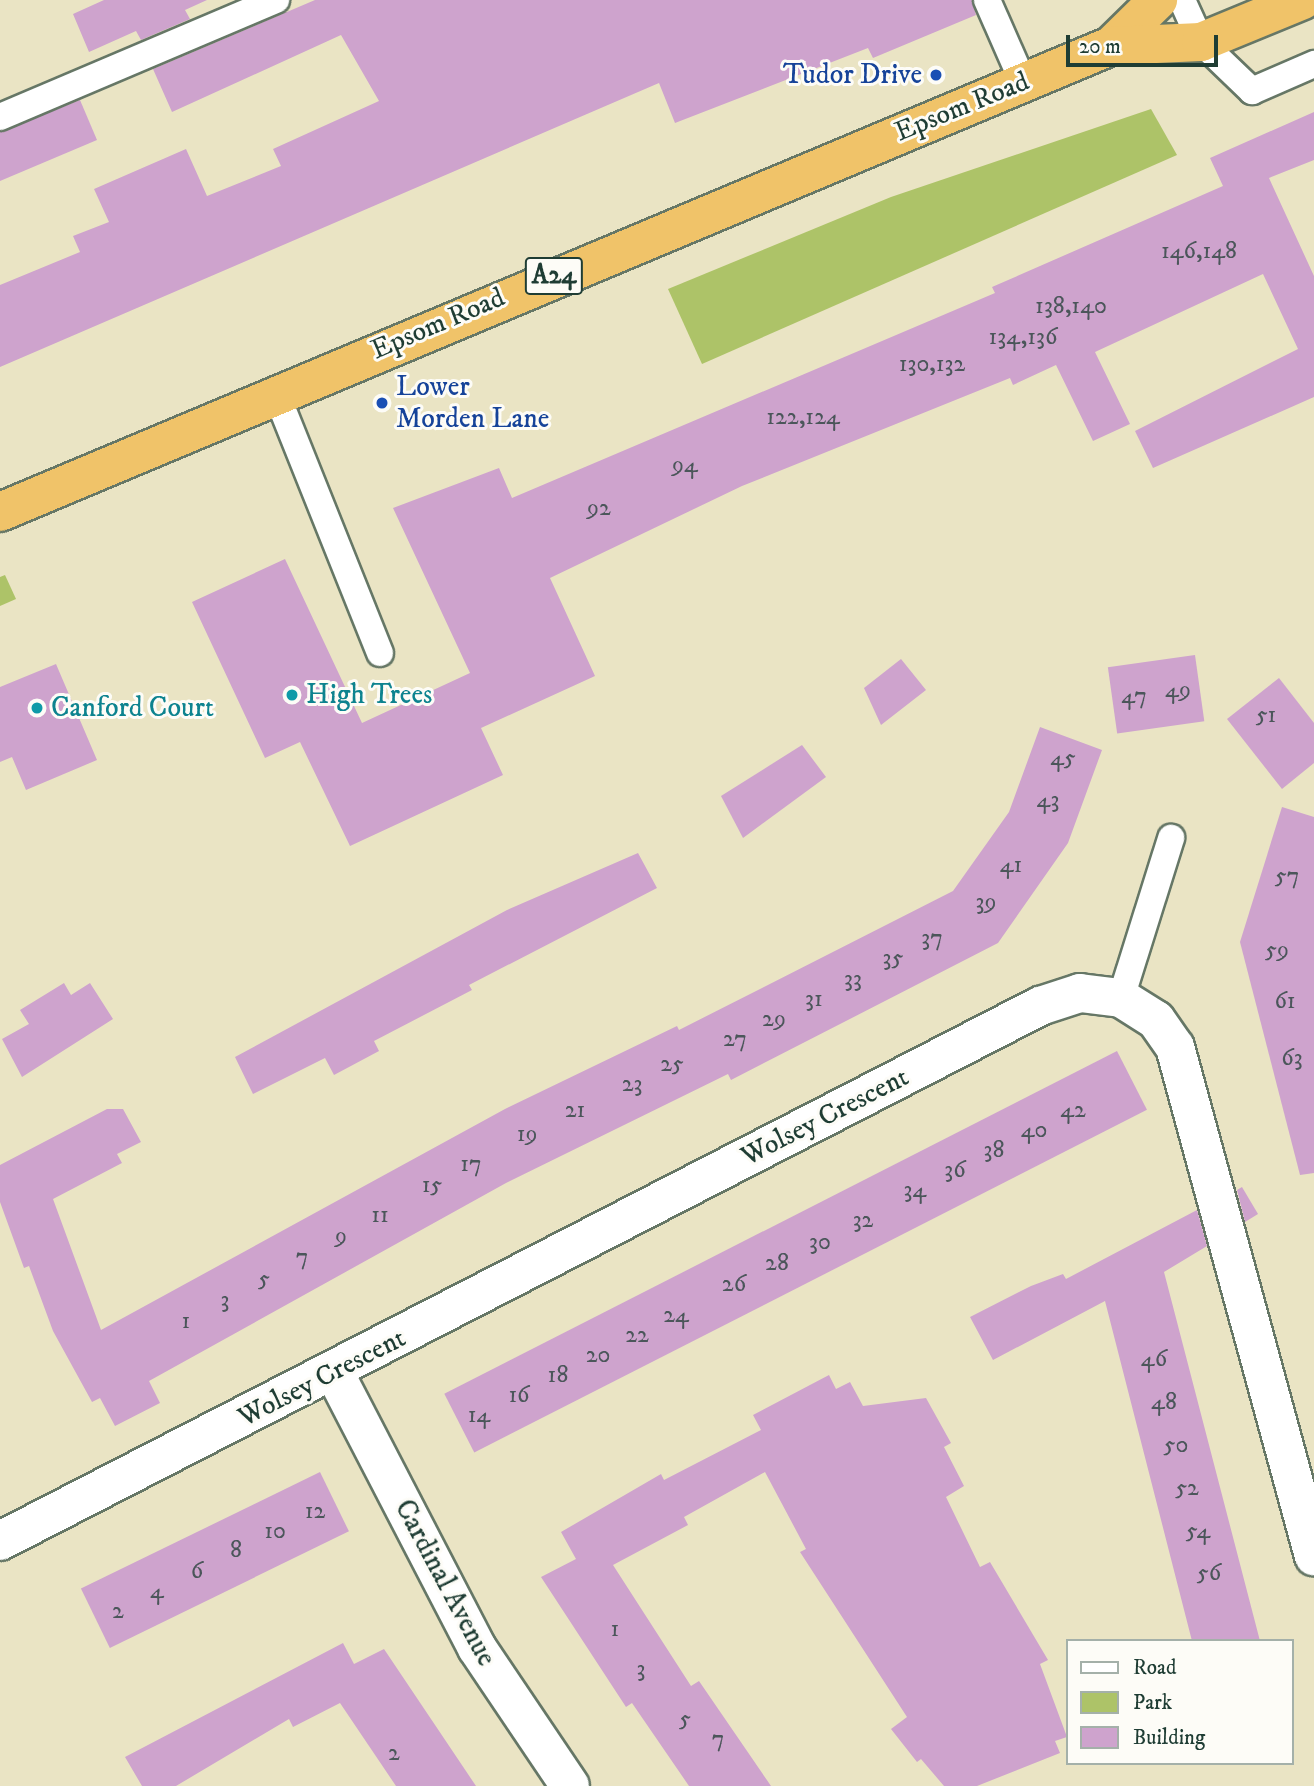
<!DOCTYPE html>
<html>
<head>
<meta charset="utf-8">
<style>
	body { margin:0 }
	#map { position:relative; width:1314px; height:1786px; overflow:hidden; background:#eae4c4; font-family:"IM FELL DW Pica",serif }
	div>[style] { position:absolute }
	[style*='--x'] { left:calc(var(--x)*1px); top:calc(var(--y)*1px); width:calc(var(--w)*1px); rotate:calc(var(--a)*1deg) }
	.green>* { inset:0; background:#adc368 }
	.building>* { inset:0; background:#cea3cd; transform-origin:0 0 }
	.roads { filter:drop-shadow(2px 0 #676) drop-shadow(-2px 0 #676) drop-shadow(0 2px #676) drop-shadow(0 -2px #676) }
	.service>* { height:26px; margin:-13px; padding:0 13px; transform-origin:13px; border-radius:13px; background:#fff }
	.minor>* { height:38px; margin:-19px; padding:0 19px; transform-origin:19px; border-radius:19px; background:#fff }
	.trunk>* { height:38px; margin:-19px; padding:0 19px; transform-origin:19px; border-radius:19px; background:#f0c369 }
	.dots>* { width:19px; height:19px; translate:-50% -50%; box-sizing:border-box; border:4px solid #fdfcf7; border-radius:50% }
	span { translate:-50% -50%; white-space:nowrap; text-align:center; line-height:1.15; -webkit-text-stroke:6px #fdfcf7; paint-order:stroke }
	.number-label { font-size:24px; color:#4b565a }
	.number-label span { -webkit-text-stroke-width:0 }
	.shield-label span { padding:2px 5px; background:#fdfcf7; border:2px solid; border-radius:5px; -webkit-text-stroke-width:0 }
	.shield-label { font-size:26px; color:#1f3d34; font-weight:700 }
	.transit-label { font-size:28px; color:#164399 }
	.right { translate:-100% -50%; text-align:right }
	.left { translate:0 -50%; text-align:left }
	.street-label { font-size:28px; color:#1f3d34 }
	.culture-label { font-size:28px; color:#0d838f }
	.legend { position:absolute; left:1066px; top:1639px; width:228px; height:126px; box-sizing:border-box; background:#fdfcf7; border:2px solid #a4b0a9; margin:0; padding:9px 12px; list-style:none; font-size:21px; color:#1f3d34 }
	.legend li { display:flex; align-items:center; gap:14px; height:35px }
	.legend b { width:35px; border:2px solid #a4b0a9 }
	.scale { position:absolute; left:1066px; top:35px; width:152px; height:32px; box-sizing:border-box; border:4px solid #1f3d34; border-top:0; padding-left:9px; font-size:21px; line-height:24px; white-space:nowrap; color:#1f3d34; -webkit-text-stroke:5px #fdfcf7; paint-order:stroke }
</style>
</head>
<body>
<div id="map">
	<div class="green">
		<div style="clip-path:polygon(1151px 109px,1177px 155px,702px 364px,668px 289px,891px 197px)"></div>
		<div style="clip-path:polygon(5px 575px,16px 599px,0 606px,0 577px)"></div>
	</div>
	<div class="building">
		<div style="clip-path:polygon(104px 0,207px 0,185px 10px,190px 19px,141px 40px,136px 31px,89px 52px,73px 14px)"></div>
		<div style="clip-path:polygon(315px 0,972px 0,976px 15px,873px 58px,868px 48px,675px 123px,659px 83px,0 367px,0 285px,80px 252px,73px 236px,109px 222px,94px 189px,186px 149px,207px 196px,281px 166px,273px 149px,379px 101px,341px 35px,172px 112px,153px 69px)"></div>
		<div style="clip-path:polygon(80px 100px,97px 140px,0 181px,0 132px)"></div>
		<div style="clip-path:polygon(1314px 112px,1314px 160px,1269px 178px,1314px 276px,1314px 397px,1153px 468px,1135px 431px,1298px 349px,1263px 274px,1095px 352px,1130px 424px,1093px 441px,1056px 365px,1013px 385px,1010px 378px,742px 486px,550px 578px,595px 676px,481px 728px,503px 775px,350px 846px,300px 742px,265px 758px,192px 602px,285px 559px,362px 723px,470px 673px,393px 508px,499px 468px,512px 498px,995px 293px,992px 287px,1024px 273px,1223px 186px,1210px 158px)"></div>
		<div style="left:1195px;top:655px;width:67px;height:88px;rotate:82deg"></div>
		<div style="clip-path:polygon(901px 659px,926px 690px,881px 725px,864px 688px)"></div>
		<div style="clip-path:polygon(56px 664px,97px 760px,26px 790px,12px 757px,0 762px,0 687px)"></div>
		<div style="clip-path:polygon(1279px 678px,1314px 723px,1314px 763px,1282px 789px,1227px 719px)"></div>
		<div style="clip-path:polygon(1040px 727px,1102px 750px,1068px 843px,998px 943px,731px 1080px,728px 1074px,506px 1183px,149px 1381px,160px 1403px,115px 1426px,100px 1398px,92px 1402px,53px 1331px,29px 1266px,24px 1268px,0 1202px,0 1165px,107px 1109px,123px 1109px,141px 1142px,117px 1154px,122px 1163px,53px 1199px,101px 1330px,505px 1109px,677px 1026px,679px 1030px,953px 891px,1009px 812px)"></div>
		<div style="clip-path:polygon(802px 745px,826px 777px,743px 838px,721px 796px)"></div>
		<div style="clip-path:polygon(1282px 807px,1314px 817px,1314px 1173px,1300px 1175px,1240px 942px)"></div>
		<div style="clip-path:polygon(638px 853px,657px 888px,469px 985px,472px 990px,374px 1041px,379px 1051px,334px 1075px,325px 1058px,253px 1094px,235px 1057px,507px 910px)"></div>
		<div style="clip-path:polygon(64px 983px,71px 995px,90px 983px,113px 1019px,22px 1077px,2px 1039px,29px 1024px,20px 1010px)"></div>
		<div style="left:1117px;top:1051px;width:66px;height:755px;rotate:63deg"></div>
		<div style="clip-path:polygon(1242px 1187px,1258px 1214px,1245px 1222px,1237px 1190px)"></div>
		<div style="clip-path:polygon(1197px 1210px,1207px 1246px,1164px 1272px,1260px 1641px,1192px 1641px,1105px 1301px,993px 1360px,970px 1317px,1031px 1286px,1063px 1274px,1066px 1279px)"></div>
		<div style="clip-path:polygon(829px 1375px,836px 1389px,850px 1382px,863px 1406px,926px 1398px,951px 1443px,944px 1447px,964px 1486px,946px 1497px,980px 1567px,990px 1562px,1048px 1660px,1040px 1664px,1067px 1737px,1055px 1741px,1060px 1753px,977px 1786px,944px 1786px,921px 1759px,917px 1762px,891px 1729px,907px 1717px,800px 1552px,806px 1549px,765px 1472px,684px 1517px,688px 1525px,613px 1565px,691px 1686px,699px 1681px,771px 1786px,689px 1786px,632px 1703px,626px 1707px,541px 1577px,576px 1559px,561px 1532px,661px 1474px,664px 1480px,761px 1430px,753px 1415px)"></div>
		<div style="left:320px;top:1472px;width:66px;height:266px;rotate:64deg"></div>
		<div style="clip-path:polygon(343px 1643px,354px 1664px,384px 1649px,476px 1786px,396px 1786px,340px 1703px,293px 1727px,289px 1719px,176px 1786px,142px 1786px,125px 1757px)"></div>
	</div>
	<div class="roads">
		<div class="service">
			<div style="--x:987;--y:0;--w:90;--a:66.3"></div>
			<div style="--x:1182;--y:0;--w:46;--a:65.7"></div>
			<div style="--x:1201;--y:42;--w:71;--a:43.9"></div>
			<div style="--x:1252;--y:91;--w:68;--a:-23.5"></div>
			<div style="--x:0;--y:117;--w:300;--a:-23"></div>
			<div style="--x:276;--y:393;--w:280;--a:68.2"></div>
			<div style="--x:1121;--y:998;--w:168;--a:-72.6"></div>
		</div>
		<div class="minor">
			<div style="--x:334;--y:1372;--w:311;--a:62.6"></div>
			<div style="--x:477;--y:1648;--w:166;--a:56"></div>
			<div style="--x:0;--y:1541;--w:1170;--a:-27.22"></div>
			<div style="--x:1040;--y:1006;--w:42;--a:-18"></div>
			<div style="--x:1080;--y:993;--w:41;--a:7"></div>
			<div style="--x:1121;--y:998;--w:41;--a:32.2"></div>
			<div style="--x:1156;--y:1020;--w:33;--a:55"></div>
			<div style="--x:1175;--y:1047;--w:528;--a:74.73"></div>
		</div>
		<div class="trunk">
			<div style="--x:1111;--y:46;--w:66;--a:-44.4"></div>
			<div style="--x:0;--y:512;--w:1205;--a:-22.76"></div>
			<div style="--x:1111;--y:46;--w:90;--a:-2.5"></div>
			<div style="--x:1201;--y:42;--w:110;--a:-22.4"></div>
		</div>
	</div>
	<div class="dots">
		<div style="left:936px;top:75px;background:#1a4fb4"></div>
		<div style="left:382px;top:403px;background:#1a4fb4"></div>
		<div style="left:292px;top:695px;background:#0f9aa8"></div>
		<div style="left:37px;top:708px;background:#0f9aa8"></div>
	</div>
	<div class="number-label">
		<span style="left:1199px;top:252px">146,148</span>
		<span style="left:1071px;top:307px">138,140</span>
		<span style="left:1023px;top:338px">134,136</span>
		<span style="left:932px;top:365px">130,132</span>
		<span style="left:803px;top:418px">122,124</span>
		<span style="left:685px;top:466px">94</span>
		<span style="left:599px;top:509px">92</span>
		<span style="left:1178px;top:691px">49</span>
		<span style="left:1134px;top:697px">47</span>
		<span style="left:1266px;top:716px">51</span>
		<span style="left:1063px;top:759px">45</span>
		<span style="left:1048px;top:801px">43</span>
		<span style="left:1011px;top:866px">41</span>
		<span style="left:1287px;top:877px">57</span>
		<span style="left:986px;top:903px">39</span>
		<span style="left:932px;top:939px">37</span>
		<span style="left:1277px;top:951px">59</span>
		<span style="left:893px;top:959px">35</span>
		<span style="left:853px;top:980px">33</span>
		<span style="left:814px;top:1000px">31</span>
		<span style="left:1285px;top:1002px">61</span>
		<span style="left:774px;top:1020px">29</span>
		<span style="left:735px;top:1040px">27</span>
		<span style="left:1292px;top:1059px">63</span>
		<span style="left:672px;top:1065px">25</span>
		<span style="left:632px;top:1085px">23</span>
		<span style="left:575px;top:1111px">21</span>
		<span style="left:1073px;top:1111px">42</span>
		<span style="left:1034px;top:1131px">40</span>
		<span style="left:527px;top:1135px">19</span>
		<span style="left:994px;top:1151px">38</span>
		<span style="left:471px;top:1165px">17</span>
		<span style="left:955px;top:1171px">36</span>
		<span style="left:432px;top:1186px">15</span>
		<span style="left:915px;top:1191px">34</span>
		<span style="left:380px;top:1216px">11</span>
		<span style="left:863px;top:1221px">32</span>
		<span style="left:341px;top:1237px">9</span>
		<span style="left:820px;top:1243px">30</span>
		<span style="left:302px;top:1258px">7</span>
		<span style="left:777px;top:1264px">28</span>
		<span style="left:264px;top:1280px">5</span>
		<span style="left:734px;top:1285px">26</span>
		<span style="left:225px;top:1301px">3</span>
		<span style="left:676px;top:1316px">24</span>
		<span style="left:186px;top:1322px">1</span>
		<span style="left:637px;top:1336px">22</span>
		<span style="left:598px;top:1356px">20</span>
		<span style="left:1154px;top:1360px">46</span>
		<span style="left:558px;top:1376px">18</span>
		<span style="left:519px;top:1396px">16</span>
		<span style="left:1164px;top:1403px">48</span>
		<span style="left:479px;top:1416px">14</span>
		<span style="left:1176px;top:1446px">50</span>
		<span style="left:1187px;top:1489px">52</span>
		<span style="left:315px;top:1512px">12</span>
		<span style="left:275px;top:1532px">10</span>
		<span style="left:1198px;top:1532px">54</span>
		<span style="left:236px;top:1551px">8</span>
		<span style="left:197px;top:1572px">6</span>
		<span style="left:1209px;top:1574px">56</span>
		<span style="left:157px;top:1592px">4</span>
		<span style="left:118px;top:1612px">2</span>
		<span style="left:615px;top:1630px">1</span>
		<span style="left:641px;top:1670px">3</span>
		<span style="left:685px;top:1720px">5</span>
		<span style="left:718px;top:1740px">7</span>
		<span style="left:394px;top:1754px">2</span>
	</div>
	<div class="shield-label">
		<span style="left:554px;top:276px">A24</span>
	</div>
	<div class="transit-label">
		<span class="right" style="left:922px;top:75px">Tudor Drive</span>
		<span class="left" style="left:396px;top:403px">Lower<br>Morden Lane</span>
	</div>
	<div class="street-label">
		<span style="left:962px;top:107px;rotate:-22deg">Epsom Road</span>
		<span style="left:438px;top:324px;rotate:-23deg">Epsom Road</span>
		<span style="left:825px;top:1117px;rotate:-27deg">Wolsey Crescent</span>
		<span style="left:322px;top:1378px;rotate:-27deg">Wolsey Crescent</span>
		<span style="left:445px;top:1583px;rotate:62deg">Cardinal Avenue</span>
	</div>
	<div class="culture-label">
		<span class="left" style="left:306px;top:695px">High Trees</span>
		<span class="left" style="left:51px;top:708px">Canford Court</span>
	</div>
	<ul class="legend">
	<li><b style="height:9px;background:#fff"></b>Road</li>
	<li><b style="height:19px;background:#adc368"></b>Park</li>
	<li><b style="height:19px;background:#cea3cd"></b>Building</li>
	</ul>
	<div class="scale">20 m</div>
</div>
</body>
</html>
